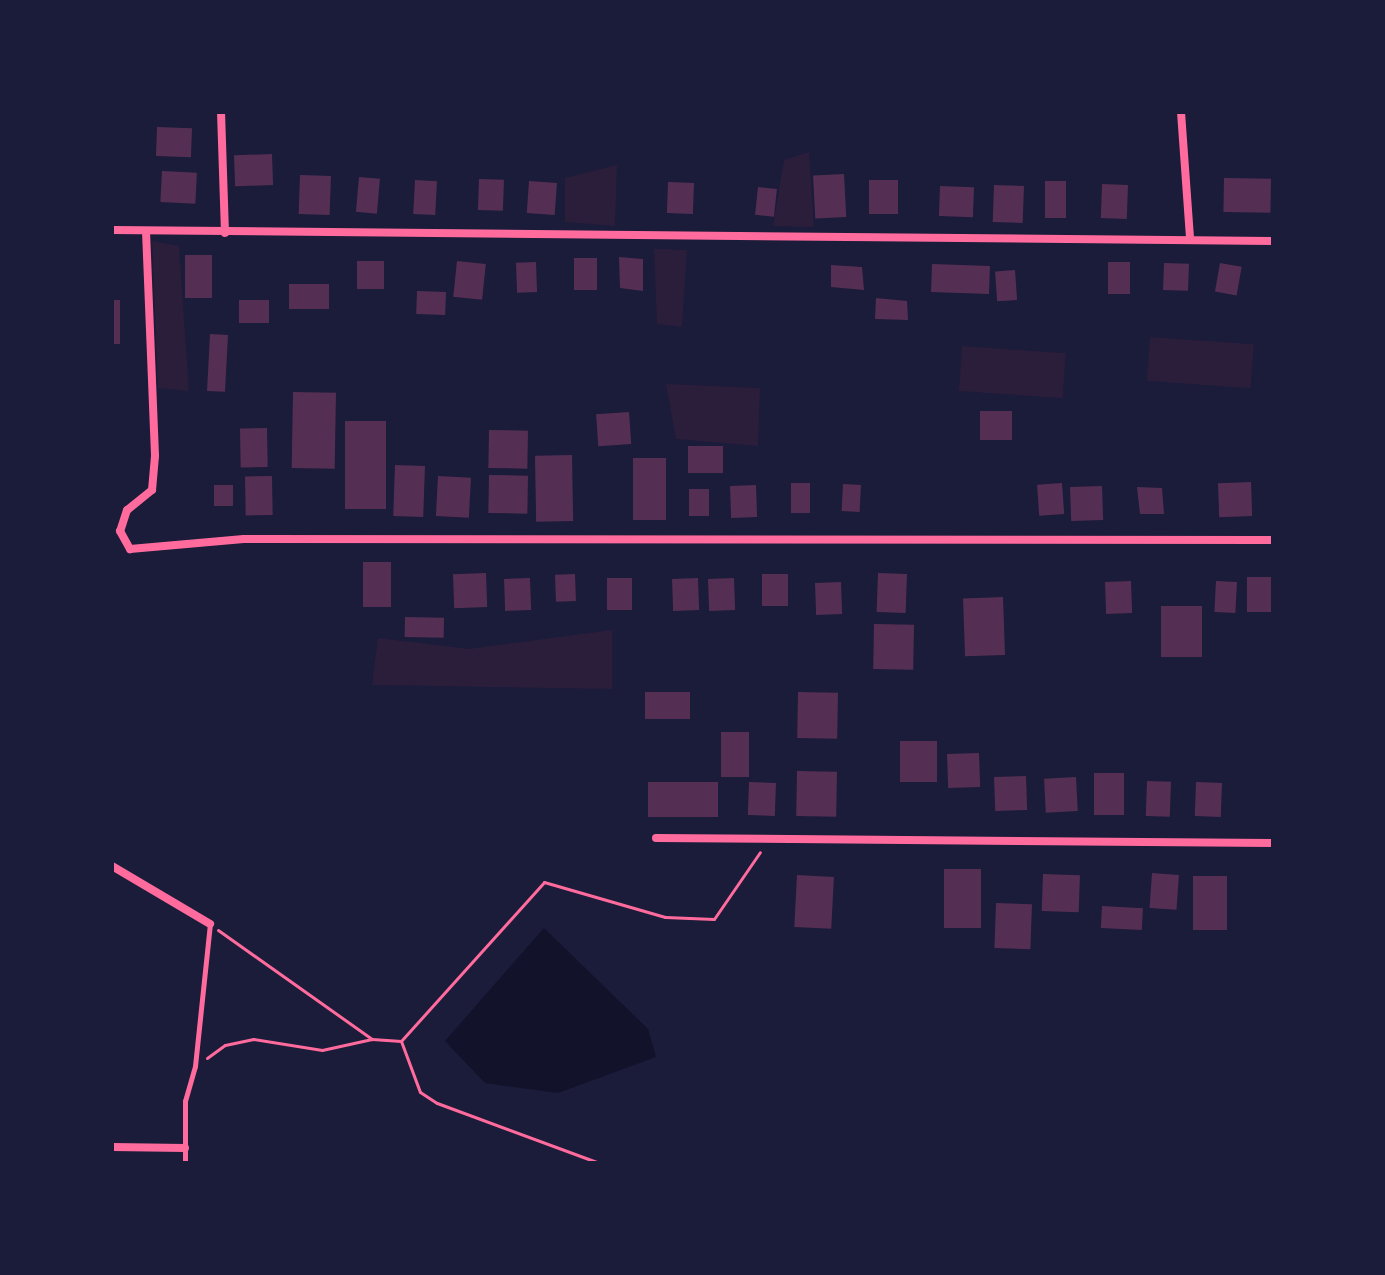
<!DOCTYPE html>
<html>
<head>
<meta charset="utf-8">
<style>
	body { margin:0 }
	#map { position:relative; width:1385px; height:1275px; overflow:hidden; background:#1b1b3a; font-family:"DM Sans",sans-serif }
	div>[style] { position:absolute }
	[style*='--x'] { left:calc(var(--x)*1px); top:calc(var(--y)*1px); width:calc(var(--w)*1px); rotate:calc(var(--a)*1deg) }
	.green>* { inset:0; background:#2a1e3b; transform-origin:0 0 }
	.water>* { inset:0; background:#12122b }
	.building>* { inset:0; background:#542f53; transform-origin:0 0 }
	.path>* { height:3px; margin:-1.5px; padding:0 1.5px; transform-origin:1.5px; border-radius:1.5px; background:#ff6b9d }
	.service>* { height:5px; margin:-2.5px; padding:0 2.5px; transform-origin:2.5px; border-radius:2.5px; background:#ff6b9d }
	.minor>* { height:8px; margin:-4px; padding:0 4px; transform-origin:4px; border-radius:4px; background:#ff6b9d }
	span { translate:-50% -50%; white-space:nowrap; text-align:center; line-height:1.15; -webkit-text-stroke:7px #1b1b3a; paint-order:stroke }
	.frame { position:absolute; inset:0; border:114px solid #1b1b3a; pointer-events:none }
</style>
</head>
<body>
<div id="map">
	<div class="green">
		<div style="clip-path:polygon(809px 152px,814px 227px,773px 226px,784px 160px)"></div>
		<div style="clip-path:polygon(617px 165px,615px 226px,565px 222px,565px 178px)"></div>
		<div style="clip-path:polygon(152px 241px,179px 246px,189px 391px,158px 388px)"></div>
		<div style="clip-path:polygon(654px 249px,687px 250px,682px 327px,657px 324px)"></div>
		<div style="left:1150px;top:337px;width:104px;height:44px;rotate:4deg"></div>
		<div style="left:962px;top:346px;width:104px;height:45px;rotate:4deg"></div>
		<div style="clip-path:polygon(666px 384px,760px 388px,758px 446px,676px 439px)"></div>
		<div style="clip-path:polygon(612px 630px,612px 689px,372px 685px,378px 638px,469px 649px)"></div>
	</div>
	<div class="water">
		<div style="clip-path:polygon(544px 928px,648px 1029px,656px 1057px,558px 1093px,485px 1083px,445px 1041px)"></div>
	</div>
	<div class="building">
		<div style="left:157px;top:127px;width:35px;height:29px;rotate:2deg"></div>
		<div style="left:272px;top:154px;width:31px;height:38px;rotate:88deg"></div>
		<div style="left:162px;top:171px;width:35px;height:31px;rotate:3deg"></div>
		<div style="left:844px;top:174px;width:43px;height:31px;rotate:87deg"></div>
		<div style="left:300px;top:175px;width:31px;height:39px;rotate:2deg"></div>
		<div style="left:359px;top:177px;width:21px;height:35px;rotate:5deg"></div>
		<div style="left:1224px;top:178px;width:47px;height:34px;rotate:1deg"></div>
		<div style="left:479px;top:179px;width:25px;height:31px;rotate:2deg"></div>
		<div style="left:415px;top:180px;width:22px;height:34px;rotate:3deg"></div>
		<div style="left:869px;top:180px;width:29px;height:34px"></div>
		<div style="left:529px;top:181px;width:28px;height:32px;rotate:4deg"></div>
		<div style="left:1045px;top:181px;width:21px;height:37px"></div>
		<div style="left:668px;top:182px;width:26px;height:31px;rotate:2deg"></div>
		<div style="left:1102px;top:184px;width:26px;height:34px;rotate:2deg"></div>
		<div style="left:994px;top:185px;width:30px;height:37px;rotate:2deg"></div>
		<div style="left:940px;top:186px;width:34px;height:30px;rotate:2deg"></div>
		<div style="left:758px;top:187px;width:19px;height:28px;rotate:6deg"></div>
		<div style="left:185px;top:255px;width:27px;height:43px"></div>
		<div style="clip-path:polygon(619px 257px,643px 259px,643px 291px,620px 288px)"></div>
		<div style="left:574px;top:258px;width:23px;height:32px"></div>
		<div style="left:357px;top:261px;width:27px;height:28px"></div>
		<div style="left:457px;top:261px;width:29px;height:36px;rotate:6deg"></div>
		<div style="left:536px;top:262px;width:30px;height:20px;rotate:88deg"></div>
		<div style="left:1108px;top:262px;width:22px;height:32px"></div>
		<div style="left:1164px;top:263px;width:25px;height:27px;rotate:2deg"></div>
		<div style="left:1220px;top:263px;width:22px;height:29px;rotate:10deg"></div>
		<div style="left:932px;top:264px;width:58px;height:28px;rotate:2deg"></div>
		<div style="clip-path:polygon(831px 265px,862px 267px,864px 290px,831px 287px)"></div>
		<div style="left:1015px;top:270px;width:30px;height:20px;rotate:86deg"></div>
		<div style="left:289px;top:284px;width:40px;height:25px"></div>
		<div style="left:417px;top:291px;width:29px;height:23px;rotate:2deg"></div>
		<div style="clip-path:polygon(876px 298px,907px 301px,908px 320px,875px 319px)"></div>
		<div style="left:112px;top:300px;width:8px;height:44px"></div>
		<div style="left:239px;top:300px;width:30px;height:23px"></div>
		<div style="left:210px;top:334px;width:18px;height:57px;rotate:3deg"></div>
		<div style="left:293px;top:392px;width:43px;height:76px;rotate:1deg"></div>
		<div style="left:980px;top:411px;width:32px;height:29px"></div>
		<div style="left:629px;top:412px;width:32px;height:33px;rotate:86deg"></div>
		<div style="left:345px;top:421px;width:41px;height:88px"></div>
		<div style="left:267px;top:428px;width:39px;height:27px;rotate:89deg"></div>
		<div style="left:489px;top:430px;width:39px;height:38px;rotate:1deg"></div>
		<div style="left:688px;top:446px;width:35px;height:27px"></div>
		<div style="left:572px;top:455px;width:66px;height:37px;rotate:89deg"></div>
		<div style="left:633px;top:458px;width:33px;height:62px"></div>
		<div style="left:395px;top:465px;width:30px;height:51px;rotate:2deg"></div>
		<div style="left:489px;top:475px;width:39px;height:38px;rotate:1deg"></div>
		<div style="left:272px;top:476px;width:39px;height:27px;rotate:89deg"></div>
		<div style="left:438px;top:476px;width:33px;height:40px;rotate:3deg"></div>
		<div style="left:1251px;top:482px;width:34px;height:33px;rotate:88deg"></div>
		<div style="left:791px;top:483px;width:19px;height:30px"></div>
		<div style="left:1062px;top:483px;width:31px;height:25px;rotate:86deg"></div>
		<div style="left:843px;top:484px;width:18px;height:27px;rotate:3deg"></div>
		<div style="left:214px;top:485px;width:19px;height:21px"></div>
		<div style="left:756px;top:485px;width:32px;height:26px;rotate:88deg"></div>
		<div style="left:1102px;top:486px;width:34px;height:32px;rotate:88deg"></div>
		<div style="clip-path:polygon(1137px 487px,1162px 488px,1164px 514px,1140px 514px)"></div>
		<div style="left:689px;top:489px;width:20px;height:27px"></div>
		<div style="left:363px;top:562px;width:28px;height:45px"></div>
		<div style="left:486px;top:573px;width:34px;height:33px;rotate:88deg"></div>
		<div style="left:878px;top:573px;width:29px;height:39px;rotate:2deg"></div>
		<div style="left:575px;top:574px;width:27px;height:20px;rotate:88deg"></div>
		<div style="left:762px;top:574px;width:26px;height:32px"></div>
		<div style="left:1273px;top:577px;width:35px;height:26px;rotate:90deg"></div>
		<div style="left:530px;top:578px;width:32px;height:26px;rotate:88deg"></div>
		<div style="left:607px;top:578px;width:25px;height:32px"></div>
		<div style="left:698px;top:578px;width:32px;height:26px;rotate:88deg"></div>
		<div style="left:734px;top:578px;width:32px;height:26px;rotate:88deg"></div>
		<div style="left:1131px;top:581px;width:32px;height:26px;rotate:88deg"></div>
		<div style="left:1216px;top:581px;width:21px;height:31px;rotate:3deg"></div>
		<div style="left:841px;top:582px;width:32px;height:26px;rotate:88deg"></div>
		<div style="left:1003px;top:597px;width:58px;height:40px;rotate:88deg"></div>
		<div style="left:1161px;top:606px;width:41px;height:51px"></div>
		<div style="left:405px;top:617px;width:39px;height:20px;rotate:1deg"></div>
		<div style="left:874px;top:624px;width:40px;height:45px;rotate:1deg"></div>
		<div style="left:645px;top:692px;width:45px;height:27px"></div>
		<div style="left:798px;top:692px;width:40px;height:46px;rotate:1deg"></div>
		<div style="left:721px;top:732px;width:28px;height:45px"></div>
		<div style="left:900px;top:741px;width:37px;height:41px"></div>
		<div style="left:979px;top:753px;width:34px;height:32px;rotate:88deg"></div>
		<div style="left:797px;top:771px;width:40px;height:45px;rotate:1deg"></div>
		<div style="left:1094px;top:773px;width:30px;height:42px"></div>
		<div style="left:1026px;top:776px;width:34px;height:32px;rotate:88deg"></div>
		<div style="left:1076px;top:777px;width:34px;height:32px;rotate:87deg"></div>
		<div style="left:1147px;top:781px;width:24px;height:35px;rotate:2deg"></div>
		<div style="left:648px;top:782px;width:70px;height:35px"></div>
		<div style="left:749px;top:782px;width:27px;height:33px;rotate:2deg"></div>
		<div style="left:1196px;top:782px;width:26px;height:34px;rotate:2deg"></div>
		<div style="left:944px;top:869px;width:37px;height:59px"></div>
		<div style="left:1152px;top:873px;width:27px;height:35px;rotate:4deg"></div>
		<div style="left:1043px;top:874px;width:37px;height:37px;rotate:2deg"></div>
		<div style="left:797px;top:875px;width:37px;height:52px;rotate:3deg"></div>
		<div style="left:1193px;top:876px;width:34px;height:54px"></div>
		<div style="left:996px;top:903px;width:36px;height:45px;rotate:2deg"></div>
		<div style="left:1102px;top:906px;width:41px;height:22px;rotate:3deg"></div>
	</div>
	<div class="path">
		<div style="--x:218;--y:930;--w:189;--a:35.3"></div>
		<div style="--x:372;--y:1039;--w:29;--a:4"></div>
		<div style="--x:401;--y:1041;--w:214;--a:-48"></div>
		<div style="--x:544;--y:882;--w:126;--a:16.1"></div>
		<div style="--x:665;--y:917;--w:49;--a:2.3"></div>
		<div style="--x:714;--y:919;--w:81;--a:-55.5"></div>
		<div style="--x:401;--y:1041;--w:54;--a:69.6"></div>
		<div style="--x:420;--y:1092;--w:20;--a:33"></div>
		<div style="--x:437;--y:1103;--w:173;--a:20.3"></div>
		<div style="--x:207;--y:1058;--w:22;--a:-36"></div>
		<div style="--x:225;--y:1045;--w:29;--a:-12"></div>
		<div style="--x:253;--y:1039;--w:70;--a:9.1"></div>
		<div style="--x:322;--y:1050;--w:51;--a:-12.4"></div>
	</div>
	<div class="service">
		<div style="--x:185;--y:1163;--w:62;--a:-90"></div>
		<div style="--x:185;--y:1101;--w:36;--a:-74"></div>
		<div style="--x:195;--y:1066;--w:143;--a:-84"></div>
	</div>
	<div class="minor">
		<div style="--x:221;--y:112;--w:121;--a:88.1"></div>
		<div style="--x:1181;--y:112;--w:127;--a:85.9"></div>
		<div style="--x:112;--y:230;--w:1161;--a:0.54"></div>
		<div style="--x:146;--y:231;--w:225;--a:87.7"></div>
		<div style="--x:155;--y:456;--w:34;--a:95"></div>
		<div style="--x:152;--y:490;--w:32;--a:141"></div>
		<div style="--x:127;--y:510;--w:22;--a:108"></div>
		<div style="--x:120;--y:531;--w:21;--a:61"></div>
		<div style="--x:130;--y:549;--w:114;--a:-5"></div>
		<div style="--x:244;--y:539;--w:1029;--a:0.06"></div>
		<div style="--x:656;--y:838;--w:617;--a:0.46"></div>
		<div style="--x:112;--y:866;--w:114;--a:30.6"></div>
		<div style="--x:112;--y:1147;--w:73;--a:0.8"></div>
	</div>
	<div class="frame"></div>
</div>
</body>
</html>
